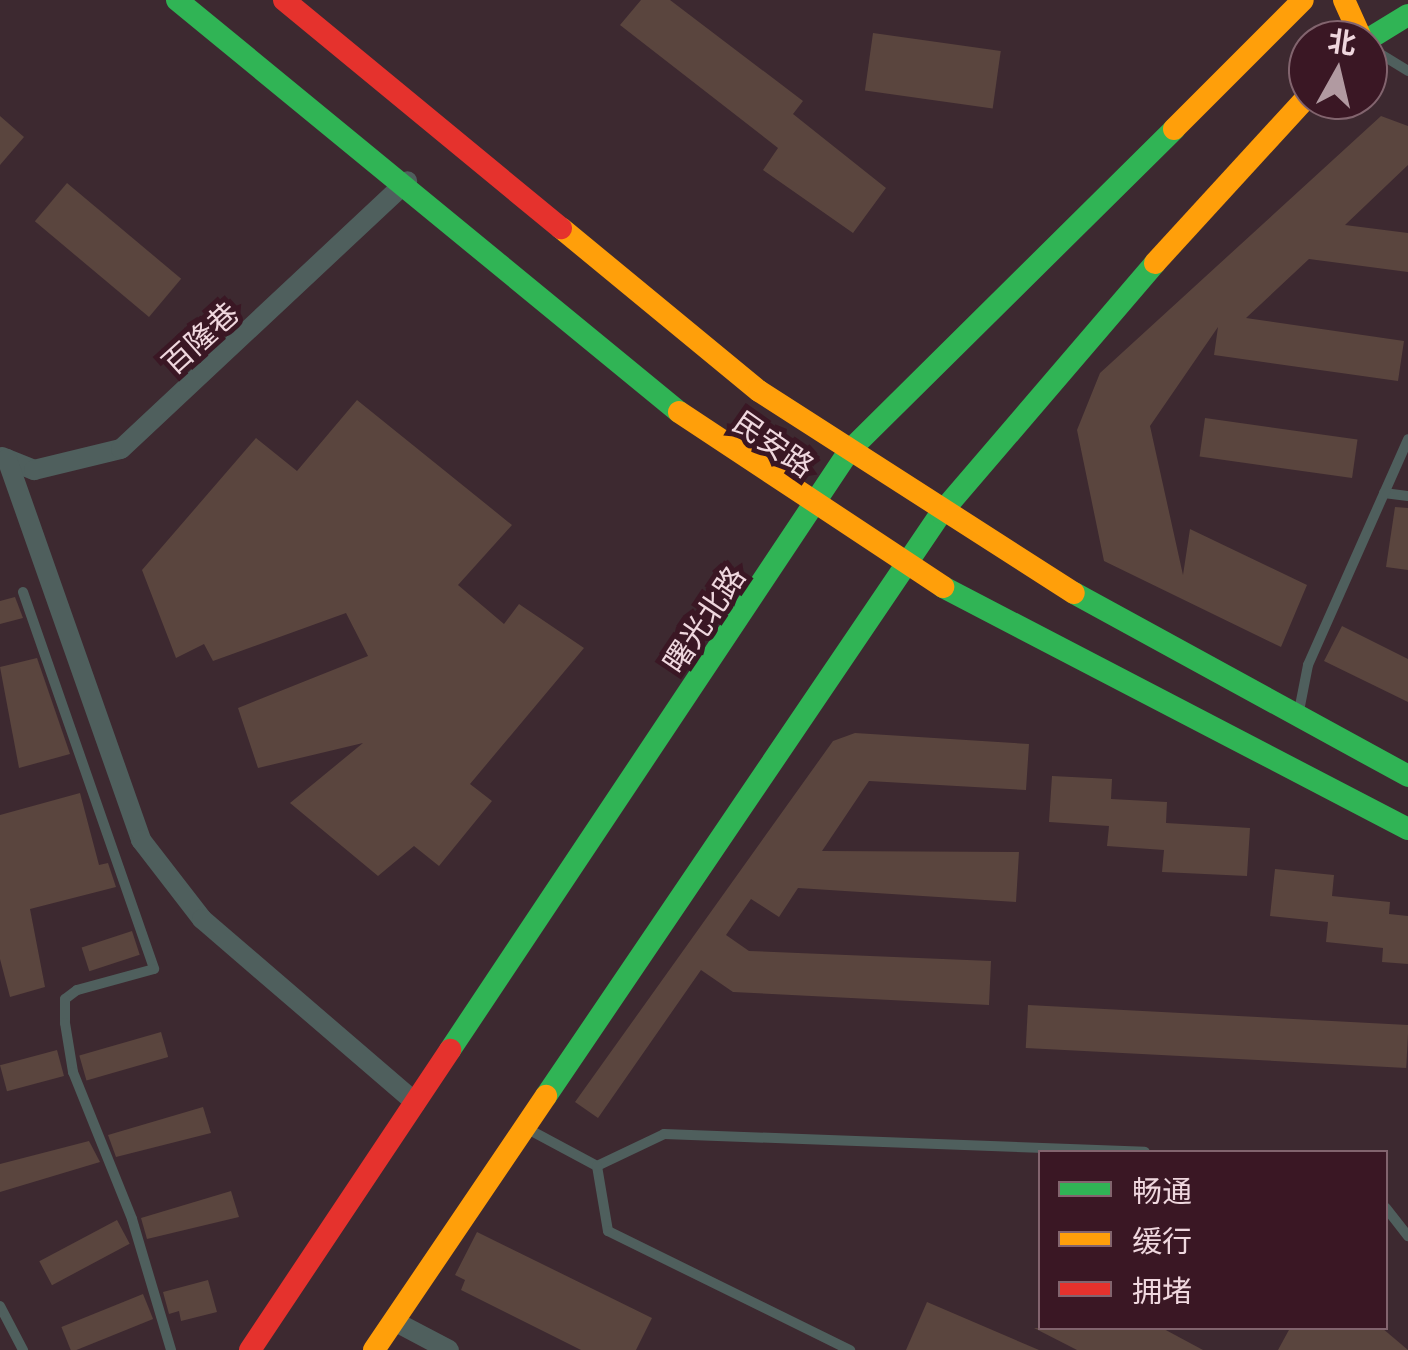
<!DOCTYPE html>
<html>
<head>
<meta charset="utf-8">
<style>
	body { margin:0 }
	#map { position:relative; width:1408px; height:1350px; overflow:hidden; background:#3d2930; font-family:Montserrat,"Noto Sans SC",sans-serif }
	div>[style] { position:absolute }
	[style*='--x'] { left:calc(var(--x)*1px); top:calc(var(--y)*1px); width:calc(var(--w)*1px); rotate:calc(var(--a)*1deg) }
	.building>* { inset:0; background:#5a453e; transform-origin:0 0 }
	.lane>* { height:10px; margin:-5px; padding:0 5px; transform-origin:5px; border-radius:5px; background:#4f5f5d }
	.street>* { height:20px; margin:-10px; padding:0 10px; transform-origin:10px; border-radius:10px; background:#4f5f5d }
	.fast>* { height:22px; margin:-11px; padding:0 11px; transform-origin:11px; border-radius:11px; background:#30b455 }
	.slow>* { height:22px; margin:-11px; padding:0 11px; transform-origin:11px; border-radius:11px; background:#ff9f0a }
	.jam>* { height:22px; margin:-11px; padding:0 11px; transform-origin:11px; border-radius:11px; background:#e5322d }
	span { translate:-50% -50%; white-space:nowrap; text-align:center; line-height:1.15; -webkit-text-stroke:10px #3a1724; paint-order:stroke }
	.street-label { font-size:30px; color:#efd7de }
	.legend { position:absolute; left:1038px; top:1150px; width:350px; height:180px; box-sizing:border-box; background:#3a1724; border:2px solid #82646e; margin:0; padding:12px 18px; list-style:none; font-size:30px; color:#efd7de }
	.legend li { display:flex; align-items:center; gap:20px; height:50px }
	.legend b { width:50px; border:2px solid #82646e }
	.north { position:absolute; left:1288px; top:20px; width:100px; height:100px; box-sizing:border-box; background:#3a1724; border:2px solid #82646e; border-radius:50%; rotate:8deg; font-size:28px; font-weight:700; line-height:40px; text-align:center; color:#efd7de }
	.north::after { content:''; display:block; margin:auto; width:35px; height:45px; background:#b19aa1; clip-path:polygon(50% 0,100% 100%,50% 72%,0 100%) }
</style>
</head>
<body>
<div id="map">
	<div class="building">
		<div style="clip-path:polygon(641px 0,670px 0,803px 101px,793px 114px,886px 188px,853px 233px,763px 170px,778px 148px,620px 25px)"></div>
		<div style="left:873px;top:33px;width:129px;height:58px;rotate:8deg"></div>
		<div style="clip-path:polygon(0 116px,24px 137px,0 165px)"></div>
		<div style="clip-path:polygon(1381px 116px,1408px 126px,1408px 165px,1345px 225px,1408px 233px,1408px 272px,1309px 259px,1246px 318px,1404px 341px,1398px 381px,1214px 355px,1218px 327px,1150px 426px,1183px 575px,1190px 529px,1307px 585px,1281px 647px,1104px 561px,1077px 430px,1100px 373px)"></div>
		<div style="left:67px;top:183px;width:149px;height:50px;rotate:40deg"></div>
		<div style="clip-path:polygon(357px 400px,512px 525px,458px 585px,504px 624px,519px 604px,584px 648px,470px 784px,492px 801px,439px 866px,414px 846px,378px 876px,290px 803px,363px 743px,258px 768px,238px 708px,368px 656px,346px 613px,213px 661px,204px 644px,176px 658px,142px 570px,256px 438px,297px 471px)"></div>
		<div style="left:1205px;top:418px;width:154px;height:39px;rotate:8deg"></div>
		<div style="clip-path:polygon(1395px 507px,1408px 508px,1408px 570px,1386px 567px)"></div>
		<div style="clip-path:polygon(15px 597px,23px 618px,0 624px,0 601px)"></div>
		<div style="clip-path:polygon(1342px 626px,1408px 659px,1408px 702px,1324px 661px)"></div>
		<div style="clip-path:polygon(37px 658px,70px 754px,19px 768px,0 667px)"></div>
		<div style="clip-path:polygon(855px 733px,1029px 744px,1026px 790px,869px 781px,822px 851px,1019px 852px,1016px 902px,798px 888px,779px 917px,751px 899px,726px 935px,749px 951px,991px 961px,989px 1005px,733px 992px,701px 970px,598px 1118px,575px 1102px,833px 741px)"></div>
		<div style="clip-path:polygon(1052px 776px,1112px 779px,1111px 799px,1167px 802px,1166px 823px,1250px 828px,1247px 876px,1162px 872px,1164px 850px,1107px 846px,1109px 826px,1049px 822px)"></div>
		<div style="clip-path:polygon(80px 793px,99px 865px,108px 863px,116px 887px,30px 909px,45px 987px,10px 997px,0 959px,0 815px)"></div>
		<div style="clip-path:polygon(1275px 869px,1334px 875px,1332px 896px,1390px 902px,1389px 914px,1408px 916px,1408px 964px,1382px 962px,1383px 948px,1326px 942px,1328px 922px,1270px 916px)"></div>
		<div style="left:132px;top:931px;width:25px;height:53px;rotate:72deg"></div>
		<div style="left:1028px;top:1005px;width:381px;height:43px;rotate:3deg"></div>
		<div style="left:161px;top:1032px;width:26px;height:85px;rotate:74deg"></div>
		<div style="left:57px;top:1050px;width:27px;height:59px;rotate:75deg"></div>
		<div style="clip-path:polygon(203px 1107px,211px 1133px,116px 1157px,108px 1135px)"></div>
		<div style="clip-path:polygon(89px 1141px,100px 1162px,0 1192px,0 1164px)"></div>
		<div style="clip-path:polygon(231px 1191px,239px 1217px,147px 1239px,141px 1218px)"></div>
		<div style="left:117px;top:1220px;width:27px;height:88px;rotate:62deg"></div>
		<div style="clip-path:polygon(477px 1232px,652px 1318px,636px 1350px,581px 1350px,461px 1290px,465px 1280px,455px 1275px)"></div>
		<div style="clip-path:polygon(208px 1280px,217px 1312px,181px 1321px,179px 1311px,169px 1314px,163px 1292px)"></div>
		<div style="left:143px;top:1294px;width:27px;height:88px;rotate:68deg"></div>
		<div style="clip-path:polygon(927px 1302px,1039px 1350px,906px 1350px)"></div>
		<div style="clip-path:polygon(1034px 1328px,1162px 1328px,1203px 1350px,1077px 1350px)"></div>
		<div style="clip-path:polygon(1290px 1328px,1382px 1328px,1408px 1350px,1278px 1350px)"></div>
	</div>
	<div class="lane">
		<div style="--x:1369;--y:47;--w:46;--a:31.6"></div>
		<div style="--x:1384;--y:493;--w:24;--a:7"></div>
		<div style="--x:23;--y:592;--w:399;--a:70.8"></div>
		<div style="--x:154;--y:969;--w:80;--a:164.7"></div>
		<div style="--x:77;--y:990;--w:15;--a:143"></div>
		<div style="--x:65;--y:999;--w:24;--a:90"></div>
		<div style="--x:65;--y:1023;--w:50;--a:80.7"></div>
		<div style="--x:73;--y:1072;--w:158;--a:68.1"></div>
		<div style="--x:132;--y:1219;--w:137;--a:73.4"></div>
		<div style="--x:1299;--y:711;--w:47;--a:-78.9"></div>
		<div style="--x:1308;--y:665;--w:247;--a:-66.1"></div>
		<div style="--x:526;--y:1128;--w:81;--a:28.2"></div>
		<div style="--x:597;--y:1166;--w:74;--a:-25.5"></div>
		<div style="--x:664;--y:1134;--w:481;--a:2.1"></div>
		<div style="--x:597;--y:1166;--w:66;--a:80.4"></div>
		<div style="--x:608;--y:1231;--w:270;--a:26.2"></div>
		<div style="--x:1386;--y:1208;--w:36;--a:52"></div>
		<div style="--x:0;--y:1306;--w:50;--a:62.4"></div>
	</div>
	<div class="street">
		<div style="--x:2;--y:457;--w:35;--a:22"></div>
		<div style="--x:34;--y:470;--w:89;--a:-13.6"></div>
		<div style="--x:121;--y:449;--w:392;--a:-43.1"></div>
		<div style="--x:7;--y:459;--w:404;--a:70.6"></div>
		<div style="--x:141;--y:840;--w:100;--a:52.3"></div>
		<div style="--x:202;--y:919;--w:282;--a:40.7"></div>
		<div style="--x:394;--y:1321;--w:62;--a:27.8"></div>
	</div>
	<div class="fast">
		<div style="--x:177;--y:0;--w:649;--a:39.38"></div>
		<div style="--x:1367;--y:40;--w:48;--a:-31.4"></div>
		<div style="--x:943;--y:587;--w:524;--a:27.49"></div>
		<div style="--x:1074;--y:593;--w:381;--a:28.7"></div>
		<div style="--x:450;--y:1050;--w:720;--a:-56.33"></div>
		<div style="--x:849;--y:451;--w:458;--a:-44.7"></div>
		<div style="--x:546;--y:1096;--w:704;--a:-55.88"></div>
		<div style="--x:941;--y:513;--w:329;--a:-49.4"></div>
	</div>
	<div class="slow">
		<div style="--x:1344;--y:0;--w:44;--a:65.8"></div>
		<div style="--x:1174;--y:129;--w:182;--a:-45"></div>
		<div style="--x:561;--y:228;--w:256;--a:39.5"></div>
		<div style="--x:759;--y:391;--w:374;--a:32.7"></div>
		<div style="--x:1155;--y:263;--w:226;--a:-47.5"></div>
		<div style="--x:679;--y:412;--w:317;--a:33.5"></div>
		<div style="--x:374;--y:1350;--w:307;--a:-55.9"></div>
	</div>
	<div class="jam">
		<div style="--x:284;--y:0;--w:359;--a:39.5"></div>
		<div style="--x:250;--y:1350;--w:361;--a:-56.3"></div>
	</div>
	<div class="street-label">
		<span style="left:201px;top:339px;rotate:-42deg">百隆巷</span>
		<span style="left:773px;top:445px;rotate:35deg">民安路</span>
		<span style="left:705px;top:620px;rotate:-56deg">曙光北路</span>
	</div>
	<ul class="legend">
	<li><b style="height:12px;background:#30b455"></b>畅通</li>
	<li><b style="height:12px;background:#ff9f0a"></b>缓行</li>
	<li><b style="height:12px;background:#e5322d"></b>拥堵</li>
	</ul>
	<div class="north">北</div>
</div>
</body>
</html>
